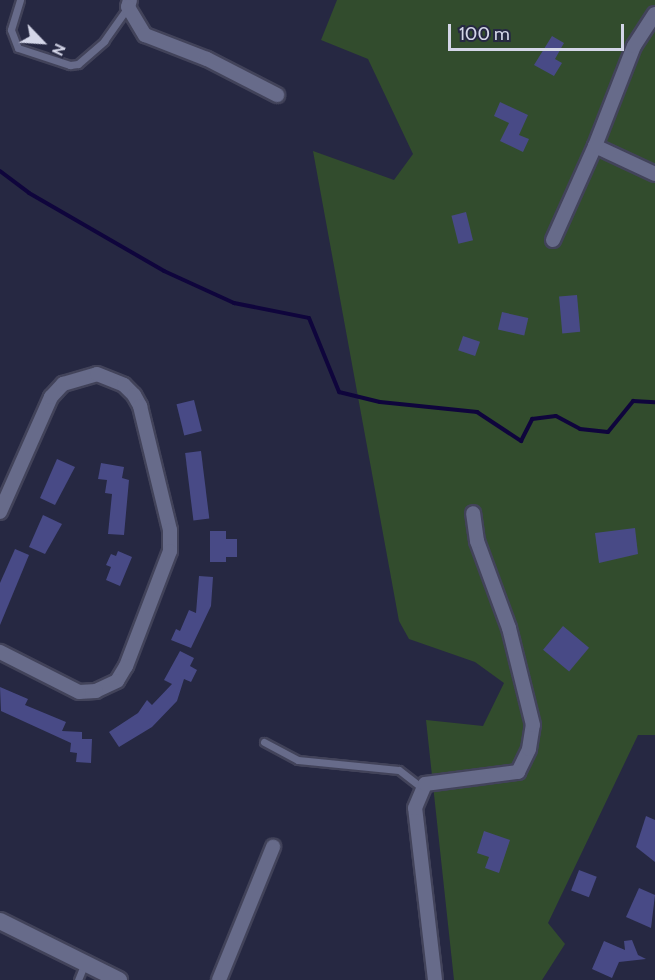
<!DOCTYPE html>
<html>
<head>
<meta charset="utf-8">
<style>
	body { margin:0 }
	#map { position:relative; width:655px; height:980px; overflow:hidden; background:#262842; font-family:Cabin,sans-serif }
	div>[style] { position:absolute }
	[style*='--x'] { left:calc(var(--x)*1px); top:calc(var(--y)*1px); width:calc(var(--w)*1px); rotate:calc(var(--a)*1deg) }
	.green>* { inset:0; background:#324c2d }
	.stream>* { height:4px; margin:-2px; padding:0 2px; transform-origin:2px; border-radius:2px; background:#0f053c }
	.building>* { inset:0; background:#484a86; transform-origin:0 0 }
	.roads { filter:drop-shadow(2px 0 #42435a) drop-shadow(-2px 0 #42435a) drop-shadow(0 2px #42435a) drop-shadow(0 -2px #42435a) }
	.service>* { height:7px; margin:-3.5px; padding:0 3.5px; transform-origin:3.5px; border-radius:3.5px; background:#676b8a }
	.minor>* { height:14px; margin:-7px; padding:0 7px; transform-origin:7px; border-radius:7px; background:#676b8a }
	.secondary>* { height:16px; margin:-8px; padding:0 8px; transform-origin:8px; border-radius:8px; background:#676b8a }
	span { translate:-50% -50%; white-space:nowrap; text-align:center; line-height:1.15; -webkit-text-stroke:4.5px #262842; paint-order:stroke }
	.north { position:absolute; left:12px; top:12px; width:60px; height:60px; -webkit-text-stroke:4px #262842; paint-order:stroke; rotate:115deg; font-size:16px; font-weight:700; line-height:24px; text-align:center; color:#d4d6e8 }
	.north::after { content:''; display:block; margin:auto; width:21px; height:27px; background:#d4d6e8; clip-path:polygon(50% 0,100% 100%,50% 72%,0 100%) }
	.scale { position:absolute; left:448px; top:24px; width:176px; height:27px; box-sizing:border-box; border:3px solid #d4d6e8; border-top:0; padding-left:8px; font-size:18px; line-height:21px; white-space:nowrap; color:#d4d6e8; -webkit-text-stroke:4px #262842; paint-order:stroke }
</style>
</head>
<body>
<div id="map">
	<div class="green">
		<div style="clip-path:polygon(337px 0,655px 0,655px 735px,638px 735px,548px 923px,565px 944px,542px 980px,454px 980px,426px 720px,483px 726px,504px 683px,475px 662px,409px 639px,399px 621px,313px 151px,394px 180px,413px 154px,368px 59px,321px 40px)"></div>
	</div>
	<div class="stream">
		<div style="--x:0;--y:171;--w:36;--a:37"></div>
		<div style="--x:29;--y:193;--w:156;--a:30"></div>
		<div style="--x:164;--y:271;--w:77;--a:24.6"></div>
		<div style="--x:234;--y:303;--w:76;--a:11.3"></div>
		<div style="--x:309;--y:318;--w:80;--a:67.9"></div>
		<div style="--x:339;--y:392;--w:42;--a:13.7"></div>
		<div style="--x:380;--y:402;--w:98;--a:5.9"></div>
		<div style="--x:477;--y:412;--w:53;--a:33.4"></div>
		<div style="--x:521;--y:441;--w:25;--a:-63"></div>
		<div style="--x:532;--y:419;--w:24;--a:-7"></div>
		<div style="--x:556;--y:416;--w:27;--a:28"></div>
		<div style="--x:580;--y:429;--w:28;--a:6"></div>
		<div style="--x:608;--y:432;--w:40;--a:-51"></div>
		<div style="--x:633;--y:401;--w:22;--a:3"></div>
	</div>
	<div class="building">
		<div style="clip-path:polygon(552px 36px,564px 43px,555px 59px,562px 63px,554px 76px,534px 65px)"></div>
		<div style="clip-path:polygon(500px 102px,528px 115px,519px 135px,529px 139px,523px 152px,500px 141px,509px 123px,494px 116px)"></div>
		<div style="left:466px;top:212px;width:29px;height:15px;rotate:76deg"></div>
		<div style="left:577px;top:295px;width:37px;height:18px;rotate:85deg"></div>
		<div style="left:502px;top:312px;width:27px;height:18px;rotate:13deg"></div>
		<div style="left:463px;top:336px;width:18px;height:15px;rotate:19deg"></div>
		<div style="left:194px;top:400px;width:32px;height:18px;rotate:76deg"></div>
		<div style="left:201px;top:451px;width:68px;height:16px;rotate:83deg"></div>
		<div style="clip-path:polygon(57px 459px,75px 467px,55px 505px,40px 498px)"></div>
		<div style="clip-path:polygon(101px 463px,124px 467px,122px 478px,129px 480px,124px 535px,108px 534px,112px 494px,105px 493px,107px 480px,98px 479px)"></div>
		<div style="clip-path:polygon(43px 515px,62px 524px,45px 554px,29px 547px)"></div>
		<div style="clip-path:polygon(635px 528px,638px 554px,599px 563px,595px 533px)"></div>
		<div style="clip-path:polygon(210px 531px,226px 531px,226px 539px,237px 539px,237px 557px,226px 557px,226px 562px,210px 562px)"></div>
		<div style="clip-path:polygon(15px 549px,29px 555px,0 625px,0 583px)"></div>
		<div style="clip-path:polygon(118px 551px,132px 557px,120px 586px,106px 580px,111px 567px,106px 565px,111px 554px,116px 556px)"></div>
		<div style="clip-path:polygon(199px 576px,213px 577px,211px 606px,191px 648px,171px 640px,176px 629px,180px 631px,189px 610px,196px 613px)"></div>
		<div style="left:563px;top:626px;width:34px;height:31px;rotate:40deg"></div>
		<div style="clip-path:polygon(180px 651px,194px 658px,190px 666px,197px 670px,191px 682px,184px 679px,177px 701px,152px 727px,119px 747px,109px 732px,138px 713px,147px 700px,152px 705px,172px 684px,164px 680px)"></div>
		<div style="clip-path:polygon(0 687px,28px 699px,25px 705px,66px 722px,62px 731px,82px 732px,82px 739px,92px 739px,91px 763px,76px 762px,77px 753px,70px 752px,71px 743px,1px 711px)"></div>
		<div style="clip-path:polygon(646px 816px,655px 820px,655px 862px,636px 847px)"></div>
		<div style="clip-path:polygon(484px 831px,510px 840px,499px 873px,485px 868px,489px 857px,477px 853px)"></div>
		<div style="left:579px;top:870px;width:19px;height:22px;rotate:21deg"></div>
		<div style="clip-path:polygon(639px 888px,655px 895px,651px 928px,626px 917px)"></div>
		<div style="clip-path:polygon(632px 940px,638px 955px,646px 959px,619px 962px,612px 978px,592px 969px,604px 941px,625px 950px,624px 941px)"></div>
	</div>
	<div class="roads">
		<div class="service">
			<div style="--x:20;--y:0;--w:31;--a:107"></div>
			<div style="--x:11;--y:30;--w:19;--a:69"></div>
			<div style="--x:18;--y:48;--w:55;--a:18.1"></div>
			<div style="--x:70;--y:65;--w:8;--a:-7"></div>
			<div style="--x:78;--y:64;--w:35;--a:-41"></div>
			<div style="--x:104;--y:41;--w:42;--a:-54.8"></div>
			<div style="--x:264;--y:742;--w:38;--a:28"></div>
			<div style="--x:298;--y:760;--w:101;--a:5.7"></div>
			<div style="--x:399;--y:770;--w:31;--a:38"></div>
			<div style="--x:78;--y:980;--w:18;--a:-68"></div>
		</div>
		<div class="minor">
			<div style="--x:130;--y:0;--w:7;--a:106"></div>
			<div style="--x:128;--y:7;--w:33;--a:59"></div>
			<div style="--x:145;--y:35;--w:66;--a:21.2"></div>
			<div style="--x:207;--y:59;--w:79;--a:27.2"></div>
			<div style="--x:595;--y:146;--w:66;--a:25"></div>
			<div style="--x:553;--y:240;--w:103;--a:-65.9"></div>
			<div style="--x:595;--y:146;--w:107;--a:-68.7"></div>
			<div style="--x:634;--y:46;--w:38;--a:-57"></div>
			<div style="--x:0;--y:512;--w:126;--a:-66.1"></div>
			<div style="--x:51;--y:397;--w:18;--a:-47"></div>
			<div style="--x:63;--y:384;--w:35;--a:-16"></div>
			<div style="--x:97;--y:374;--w:29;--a:22"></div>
			<div style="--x:124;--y:385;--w:14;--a:45"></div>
			<div style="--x:134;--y:395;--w:13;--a:61"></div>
			<div style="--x:140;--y:406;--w:128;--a:76.4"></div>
			<div style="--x:170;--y:530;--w:21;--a:90"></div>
			<div style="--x:170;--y:551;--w:123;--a:110.9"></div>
			<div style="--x:126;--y:666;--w:17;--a:121"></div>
			<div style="--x:117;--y:681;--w:23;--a:155"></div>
			<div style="--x:96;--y:691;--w:17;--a:177"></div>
			<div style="--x:79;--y:692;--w:89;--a:-153.1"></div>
			<div style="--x:219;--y:980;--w:144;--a:-67.9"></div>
			<div style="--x:435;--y:980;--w:173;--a:-96.6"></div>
			<div style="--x:415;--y:808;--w:26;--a:-67"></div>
			<div style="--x:425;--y:784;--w:94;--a:-7.4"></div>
			<div style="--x:518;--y:772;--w:25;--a:-64"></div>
			<div style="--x:529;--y:749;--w:24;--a:-81"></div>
			<div style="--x:533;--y:725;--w:100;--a:-103.9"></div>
			<div style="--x:509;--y:628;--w:93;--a:-110.2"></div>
			<div style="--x:477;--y:541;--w:28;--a:-98"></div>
		</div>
		<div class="secondary">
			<div style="--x:0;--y:921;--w:133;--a:26.4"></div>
		</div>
	</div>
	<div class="north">N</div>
	<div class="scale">100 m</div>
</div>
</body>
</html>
